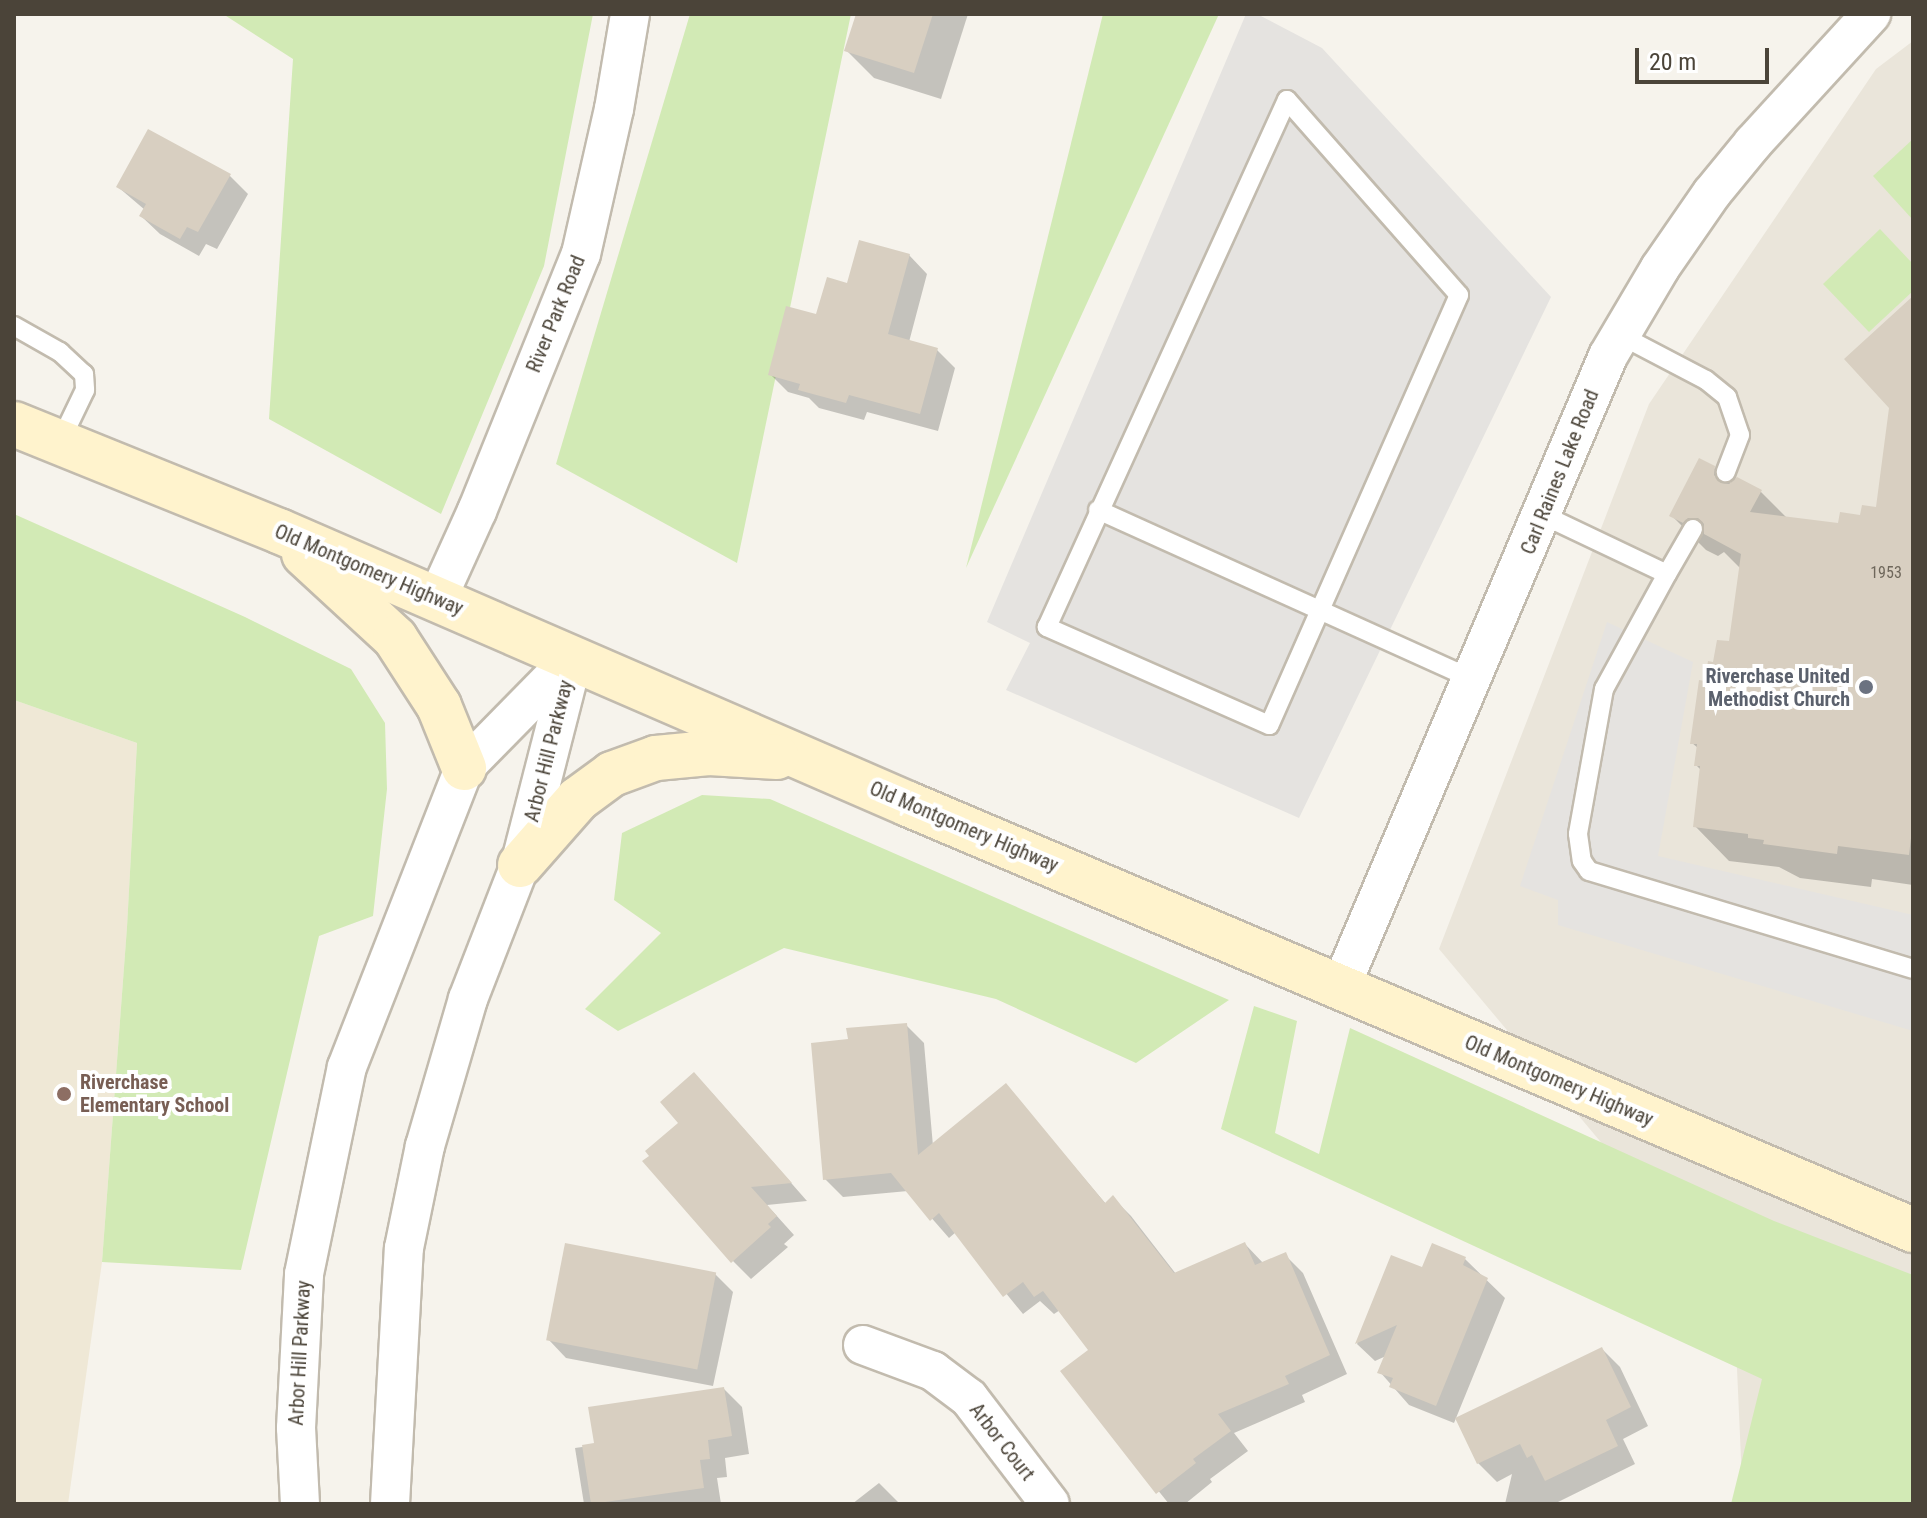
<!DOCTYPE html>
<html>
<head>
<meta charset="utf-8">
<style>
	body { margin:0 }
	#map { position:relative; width:1927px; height:1518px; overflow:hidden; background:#f6f3ec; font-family:"Roboto Condensed",sans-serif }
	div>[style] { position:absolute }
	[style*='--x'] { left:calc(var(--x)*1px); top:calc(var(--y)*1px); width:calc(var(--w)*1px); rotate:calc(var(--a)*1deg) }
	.residential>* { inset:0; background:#eae5da }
	.education>* { inset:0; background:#efe8d6 }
	.green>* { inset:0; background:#d2eab5 }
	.parking>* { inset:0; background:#e5e3e0 }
	.shadow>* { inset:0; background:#0003 }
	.building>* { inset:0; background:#d8cfc1; transform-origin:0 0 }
	.roads { filter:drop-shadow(2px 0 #c2bbae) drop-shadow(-2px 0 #c2bbae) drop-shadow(0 2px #c2bbae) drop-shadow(0 -2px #c2bbae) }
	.lane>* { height:18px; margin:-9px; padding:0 9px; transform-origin:9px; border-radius:9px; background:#fff }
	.street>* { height:38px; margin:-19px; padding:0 19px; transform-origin:19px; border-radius:19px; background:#fff }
	.secondary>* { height:44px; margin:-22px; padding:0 22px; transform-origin:22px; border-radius:22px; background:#fff3cd }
	.dots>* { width:22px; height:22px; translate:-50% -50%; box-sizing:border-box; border:4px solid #fff; border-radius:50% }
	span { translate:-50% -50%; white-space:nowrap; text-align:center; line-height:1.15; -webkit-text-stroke:8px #fff; paint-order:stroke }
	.number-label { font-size:16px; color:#6e675b }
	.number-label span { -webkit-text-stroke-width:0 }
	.street-label { font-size:20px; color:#4b4439 }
	.worship-label { font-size:20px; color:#5b616d; font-weight:700 }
	.right { translate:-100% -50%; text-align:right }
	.education-label { font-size:20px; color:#785e54; font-weight:700 }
	.left { translate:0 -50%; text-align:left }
	.frame { position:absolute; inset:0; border:16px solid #4b4439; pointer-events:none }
	.scale { position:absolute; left:1635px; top:48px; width:134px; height:36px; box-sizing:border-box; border:4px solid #4b4439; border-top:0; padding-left:10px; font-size:24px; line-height:28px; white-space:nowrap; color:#4b4439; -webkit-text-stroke:6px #fff; paint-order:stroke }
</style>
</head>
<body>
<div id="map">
	<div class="residential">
		<div style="clip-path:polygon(1913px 41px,1913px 1504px,1743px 1504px,1734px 1301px,1439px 949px,1649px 404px,1876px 69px)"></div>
	</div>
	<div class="education">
		<div style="clip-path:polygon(14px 700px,137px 743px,127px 927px,102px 1262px,68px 1504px,14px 1504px)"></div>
	</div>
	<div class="green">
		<div style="clip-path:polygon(223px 14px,593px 14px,544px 266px,441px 514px,269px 419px,293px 59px)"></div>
		<div style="clip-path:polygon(690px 14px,851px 14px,737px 563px,556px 464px)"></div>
		<div style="clip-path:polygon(1103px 14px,1219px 14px,966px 568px)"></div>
		<div style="clip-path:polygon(1913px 139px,1913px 220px,1873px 176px)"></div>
		<div style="clip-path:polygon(1880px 229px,1913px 264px,1913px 291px,1869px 332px,1823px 284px)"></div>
		<div style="clip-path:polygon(14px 514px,245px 617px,351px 669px,385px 723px,387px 789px,373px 916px,319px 936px,241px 1270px,102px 1262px,127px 927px,137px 743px,14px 700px)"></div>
		<div style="clip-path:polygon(702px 795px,770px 799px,1229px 1000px,1136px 1063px,996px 999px,784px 948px,618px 1031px,585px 1009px,661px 933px,614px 900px,622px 833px)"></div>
		<div style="clip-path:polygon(1254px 1006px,1297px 1021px,1275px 1133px,1319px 1154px,1350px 1028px,1774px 1221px,1913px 1275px,1913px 1504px,1731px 1504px,1762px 1379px,1221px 1129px)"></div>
	</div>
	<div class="parking">
		<div style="clip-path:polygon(1246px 14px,1257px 14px,1322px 48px,1551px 297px,1299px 818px,1006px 690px,1030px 643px,987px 622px)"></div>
		<div style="clip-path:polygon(1607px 622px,1693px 662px,1658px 856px,1913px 915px,1913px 1031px,1558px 925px,1558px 900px,1520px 886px)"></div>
	</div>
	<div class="shadow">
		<div style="clip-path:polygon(858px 14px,968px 14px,941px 99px,874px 78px,847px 51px)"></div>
		<div style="clip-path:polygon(230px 176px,248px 194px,217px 249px,206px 244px,199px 256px,160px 234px,141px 216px,145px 210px,118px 187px)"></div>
		<div style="clip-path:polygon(909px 255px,927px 274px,909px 342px,937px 350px,955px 368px,938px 431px,867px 412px,864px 420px,819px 408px,809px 398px,788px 392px,770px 374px,848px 285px)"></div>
		<div style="clip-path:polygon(1913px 299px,1913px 885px,1872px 879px,1871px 887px,1800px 878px,1779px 867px,1729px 861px,1695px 826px,1701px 770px,1696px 765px,1698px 748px,1692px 743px,1706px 683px,1715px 664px,1731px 644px,1741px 569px,1724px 552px,1718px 556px,1706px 550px,1671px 515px,1714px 468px,1731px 484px,1761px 492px,1787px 518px,1840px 525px,1878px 509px)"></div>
		<div style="clip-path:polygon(906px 1025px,924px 1043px,933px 1146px,1006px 1086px,1106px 1204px,1113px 1198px,1131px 1216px,1176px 1274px,1245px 1244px,1264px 1264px,1285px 1255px,1303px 1273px,1347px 1374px,1302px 1395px,1305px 1402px,1234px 1433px,1248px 1451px,1210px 1479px,1212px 1482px,1185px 1504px,1169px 1504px,1063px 1372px,1091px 1350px,1060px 1310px,1054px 1314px,1040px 1301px,1023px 1314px,956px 1232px,949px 1238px,908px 1191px,843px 1197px,825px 1179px,850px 1041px)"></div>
		<div style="clip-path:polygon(712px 1093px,807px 1201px,767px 1205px,794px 1235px,784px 1244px,788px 1247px,751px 1279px,733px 1261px,681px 1123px)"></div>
		<div style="clip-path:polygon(1433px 1246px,1465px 1259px,1505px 1298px,1454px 1423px,1409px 1405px,1380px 1372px,1386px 1356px,1375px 1361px,1357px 1344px,1392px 1257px,1423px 1270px)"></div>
		<div style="clip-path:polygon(715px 1274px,733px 1292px,713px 1386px,566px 1358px,548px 1339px)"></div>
		<div style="clip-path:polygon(1602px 1349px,1620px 1367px,1648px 1426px,1623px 1439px,1635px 1464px,1554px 1504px,1505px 1504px,1512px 1474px,1497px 1482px,1478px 1463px)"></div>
		<div style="clip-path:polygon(724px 1389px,742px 1407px,749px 1454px,725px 1458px,727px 1477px,717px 1478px,721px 1504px,584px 1504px,575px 1448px,596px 1445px)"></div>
		<div style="clip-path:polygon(879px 1483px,900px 1504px,852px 1504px)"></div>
	</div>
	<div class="building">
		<div style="clip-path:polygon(856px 14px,933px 14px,914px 73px,844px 51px)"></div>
		<div style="clip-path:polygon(148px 129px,231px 174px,198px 232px,187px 227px,180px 239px,139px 216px,146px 204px,116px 187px)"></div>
		<div style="clip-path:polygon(859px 240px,910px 254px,888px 334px,938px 348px,920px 414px,849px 395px,846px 403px,798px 390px,800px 384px,768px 375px,786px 306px,816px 314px,827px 277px,847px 283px)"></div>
		<div style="clip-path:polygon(1913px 296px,1913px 821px,1909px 855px,1838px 846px,1837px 854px,1763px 844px,1764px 840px,1748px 838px,1748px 834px,1693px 827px,1700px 766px,1694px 766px,1697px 744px,1690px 744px,1699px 680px,1705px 681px,1708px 661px,1713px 662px,1717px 640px,1729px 641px,1741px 554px,1704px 534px,1704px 524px,1698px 518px,1688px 518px,1683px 523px,1669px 516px,1699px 458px,1715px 466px,1714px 475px,1721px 483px,1729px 484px,1737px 477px,1762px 490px,1750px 512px,1838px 523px,1840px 512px,1860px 515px,1862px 505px,1876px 507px,1889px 408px,1844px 359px)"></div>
		<div style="clip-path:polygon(907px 1023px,918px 1155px,1006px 1083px,1105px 1203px,1113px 1195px,1174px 1273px,1245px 1242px,1255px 1265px,1286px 1252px,1330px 1355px,1285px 1376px,1289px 1384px,1218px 1414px,1231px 1431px,1193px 1459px,1196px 1463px,1156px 1494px,1060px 1371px,1088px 1350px,1043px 1291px,1034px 1297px,1023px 1282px,1003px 1297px,939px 1213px,930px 1221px,891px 1173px,823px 1180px,811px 1043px,848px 1039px,846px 1028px)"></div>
		<div style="clip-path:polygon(694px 1072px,792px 1183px,751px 1187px,777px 1216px,768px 1224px,771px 1227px,731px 1263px,642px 1161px,649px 1156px,645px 1151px,678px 1123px,660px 1102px)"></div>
		<div style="left:565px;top:1243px;width:154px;height:99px;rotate:11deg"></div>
		<div style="clip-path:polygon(1432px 1243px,1466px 1257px,1463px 1265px,1488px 1278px,1436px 1406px,1389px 1387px,1393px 1378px,1377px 1373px,1397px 1325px,1355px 1344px,1391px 1255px,1422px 1267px)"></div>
		<div style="clip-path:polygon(1602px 1347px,1631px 1407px,1606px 1420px,1618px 1446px,1545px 1481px,1532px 1455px,1527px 1458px,1520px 1444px,1477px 1464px,1455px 1418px)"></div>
		<div style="clip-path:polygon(724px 1387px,732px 1436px,708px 1440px,710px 1459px,700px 1460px,704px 1488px,591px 1504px,582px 1445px,594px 1443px,588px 1407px)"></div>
	</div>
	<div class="roads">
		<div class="lane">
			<div style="--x:1287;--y:100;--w:260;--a:48.6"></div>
			<div style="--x:1459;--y:295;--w:470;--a:113.8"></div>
			<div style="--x:1269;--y:725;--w:243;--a:-156.2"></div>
			<div style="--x:1047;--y:627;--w:579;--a:-65.52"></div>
			<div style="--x:14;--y:326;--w:53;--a:29.5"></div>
			<div style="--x:60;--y:352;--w:33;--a:43"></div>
			<div style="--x:84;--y:374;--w:16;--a:86"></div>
			<div style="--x:85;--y:390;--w:58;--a:115.7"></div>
			<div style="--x:1620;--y:335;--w:97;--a:27.6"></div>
			<div style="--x:1706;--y:380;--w:27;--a:39"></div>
			<div style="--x:1727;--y:397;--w:40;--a:71.1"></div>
			<div style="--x:1740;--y:435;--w:40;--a:111"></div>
			<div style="--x:1098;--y:510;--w:411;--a:24.3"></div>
			<div style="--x:1543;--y:515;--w:137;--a:25.4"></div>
			<div style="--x:1667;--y:574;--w:131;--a:118.7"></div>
			<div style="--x:1604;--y:689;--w:147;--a:100.2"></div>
			<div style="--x:1578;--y:834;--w:27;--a:82"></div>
			<div style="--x:1582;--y:861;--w:12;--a:55"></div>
			<div style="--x:1589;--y:871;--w:338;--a:16.8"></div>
			<div style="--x:1667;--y:574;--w:52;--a:-60"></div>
		</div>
		<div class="street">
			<div style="--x:437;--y:599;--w:97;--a:-65.6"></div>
			<div style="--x:477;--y:511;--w:277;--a:-68"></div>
			<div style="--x:581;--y:254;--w:149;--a:-77.2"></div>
			<div style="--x:614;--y:109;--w:96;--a:-80.4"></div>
			<div style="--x:1341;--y:986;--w:684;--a:-67.03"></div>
			<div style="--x:1608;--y:356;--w:102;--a:-59.4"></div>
			<div style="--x:1660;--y:268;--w:91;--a:-55.3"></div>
			<div style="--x:1712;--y:193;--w:65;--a:-50.6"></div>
			<div style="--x:1753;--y:143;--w:175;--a:-47.5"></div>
			<div style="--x:863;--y:1345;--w:75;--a:20.4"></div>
			<div style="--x:933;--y:1371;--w:45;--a:36.9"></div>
			<div style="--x:969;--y:1398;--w:133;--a:52.6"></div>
			<div style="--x:300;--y:1504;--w:76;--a:-93"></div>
			<div style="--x:296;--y:1428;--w:154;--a:-87"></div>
			<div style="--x:304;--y:1274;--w:211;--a:-78.3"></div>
			<div style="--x:347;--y:1067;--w:321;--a:-68.6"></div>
			<div style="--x:464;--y:768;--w:156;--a:-45.5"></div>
			<div style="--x:390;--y:1504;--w:256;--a:-86.9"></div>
			<div style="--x:404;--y:1248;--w:104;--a:-78.4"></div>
			<div style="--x:425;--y:1146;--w:153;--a:-73.7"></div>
			<div style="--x:468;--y:999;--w:144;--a:-68.8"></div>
			<div style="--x:520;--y:865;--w:213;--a:-75.6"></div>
		</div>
		<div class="secondary">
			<div style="--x:14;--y:424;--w:286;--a:22"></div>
			<div style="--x:279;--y:531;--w:686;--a:23.46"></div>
			<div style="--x:908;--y:804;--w:1092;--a:22.97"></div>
			<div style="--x:304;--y:554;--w:124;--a:42.7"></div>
			<div style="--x:395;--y:638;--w:81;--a:57.1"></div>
			<div style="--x:439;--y:706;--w:67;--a:68"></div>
			<div style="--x:520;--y:865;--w:88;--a:-48.7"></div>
			<div style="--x:578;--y:799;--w:42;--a:-36.3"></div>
			<div style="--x:612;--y:774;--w:47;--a:-20"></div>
			<div style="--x:656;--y:758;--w:53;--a:-5.4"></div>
			<div style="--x:709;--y:753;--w:68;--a:3.4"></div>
		</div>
	</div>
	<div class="dots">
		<div style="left:1866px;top:687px;background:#6b7280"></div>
		<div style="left:64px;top:1094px;background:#8d6e63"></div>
	</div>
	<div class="number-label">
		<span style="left:1886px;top:573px">1953</span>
	</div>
	<div class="street-label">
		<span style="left:556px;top:314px;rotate:-68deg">River Park Road</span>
		<span style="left:1560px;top:472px;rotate:-68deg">Carl Raines Lake Road</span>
		<span style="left:369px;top:570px;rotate:23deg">Old Montgomery Highway</span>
		<span style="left:549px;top:751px;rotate:-76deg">Arbor Hill Parkway</span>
		<span style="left:964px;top:827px;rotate:23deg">Old Montgomery Highway</span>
		<span style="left:1559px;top:1081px;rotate:23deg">Old Montgomery Highway</span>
		<span style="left:300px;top:1353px;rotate:-87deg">Arbor Hill Parkway</span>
		<span style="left:1002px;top:1442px;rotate:52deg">Arbor Court</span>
	</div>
	<div class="worship-label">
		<span class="right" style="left:1850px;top:688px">Riverchase United<br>Methodist Church</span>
	</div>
	<div class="education-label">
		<span class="left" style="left:80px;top:1094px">Riverchase<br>Elementary School</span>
	</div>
	<div class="frame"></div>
	<div class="scale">20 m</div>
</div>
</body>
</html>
